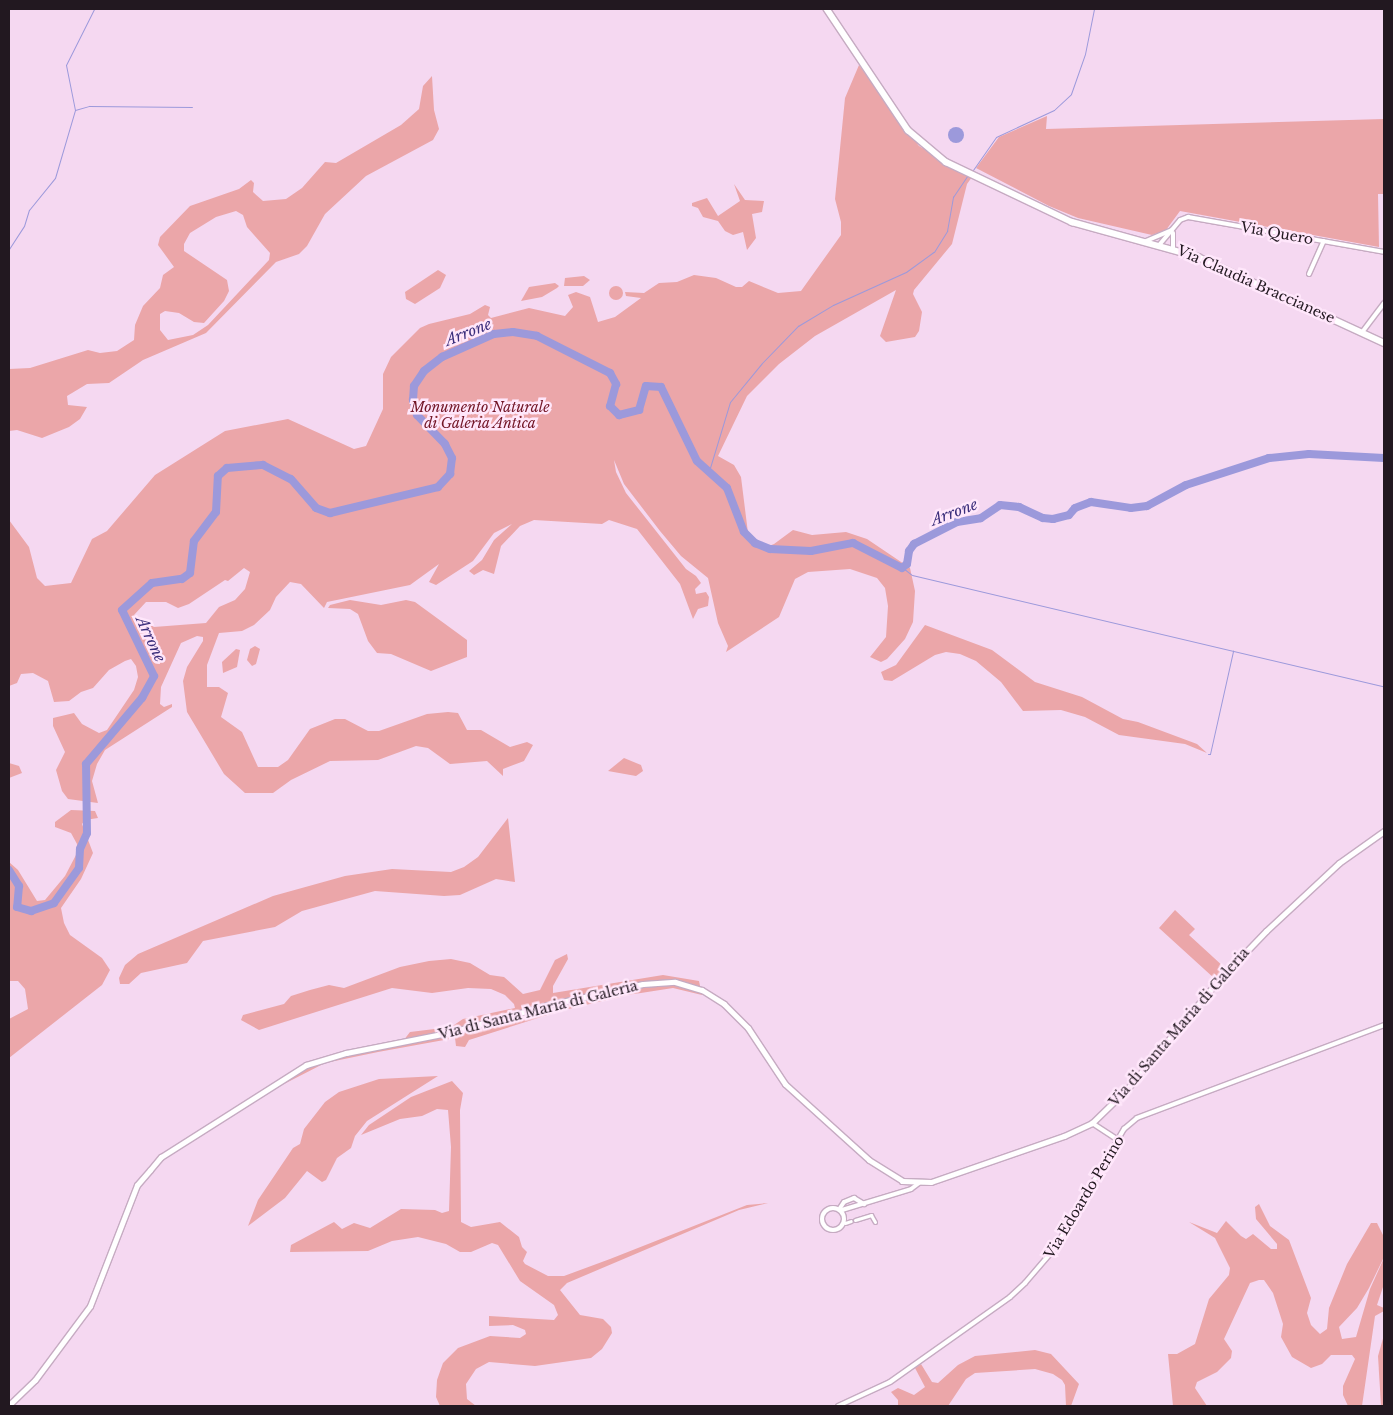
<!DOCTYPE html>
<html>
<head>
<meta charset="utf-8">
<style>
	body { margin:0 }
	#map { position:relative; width:1393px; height:1415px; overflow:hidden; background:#f5d8f1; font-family:"Libre Baskerville",serif }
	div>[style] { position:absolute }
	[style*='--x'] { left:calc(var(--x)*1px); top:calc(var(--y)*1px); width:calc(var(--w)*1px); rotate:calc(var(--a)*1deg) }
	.green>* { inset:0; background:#eba6a9 }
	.round { border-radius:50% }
	.water>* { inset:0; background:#9c99db }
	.stream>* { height:1px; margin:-0.5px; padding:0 0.5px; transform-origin:0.5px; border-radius:0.5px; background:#9c99db }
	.river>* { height:8px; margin:-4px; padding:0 4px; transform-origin:4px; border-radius:4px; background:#9c99db }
	.roads { filter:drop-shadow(1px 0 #c6abc2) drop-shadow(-1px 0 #c6abc2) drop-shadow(0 1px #c6abc2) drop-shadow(0 -1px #c6abc2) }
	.pedestrian>* { height:3px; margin:-1.5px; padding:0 1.5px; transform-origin:1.5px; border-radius:1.5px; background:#fff }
	.minor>* { height:4px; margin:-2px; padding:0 2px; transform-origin:2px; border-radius:2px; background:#fff }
	.minor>.ring { margin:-2px; padding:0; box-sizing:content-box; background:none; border:4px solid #fff; border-radius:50% }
	.tertiary>* { height:5px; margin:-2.5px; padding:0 2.5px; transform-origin:2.5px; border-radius:2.5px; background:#fff }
	.secondary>* { height:5.5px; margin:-2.75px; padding:0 2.75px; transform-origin:2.75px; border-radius:2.75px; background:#fff }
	span { translate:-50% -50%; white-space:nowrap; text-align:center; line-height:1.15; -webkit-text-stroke:5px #ffe7fb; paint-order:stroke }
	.street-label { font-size:14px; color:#221820 }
	.park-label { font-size:14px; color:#721526; font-style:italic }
	.water-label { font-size:15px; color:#3b2e7b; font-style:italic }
	.frame { position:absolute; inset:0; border:10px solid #221820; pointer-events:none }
</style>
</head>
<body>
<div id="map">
	<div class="green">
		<div style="clip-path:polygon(evenodd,859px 65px,919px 146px,972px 177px,967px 184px,952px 244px,914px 290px,913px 294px,922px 312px,919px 331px,915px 337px,886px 342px,880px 336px,896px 290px,815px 336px,779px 364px,747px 396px,718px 456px,734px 465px,741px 477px,748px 533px,756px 546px,764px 548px,774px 544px,793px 530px,812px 535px,846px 532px,867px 539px,910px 568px,915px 591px,913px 622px,905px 639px,887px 659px,881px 662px,870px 657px,886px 637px,888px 606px,885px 588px,877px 578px,850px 569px,808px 572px,795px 579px,779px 617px,726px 652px,728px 646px,718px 623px,708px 578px,681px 556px,660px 531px,624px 484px,614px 460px,616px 472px,626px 493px,686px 569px,696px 576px,701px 583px,695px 589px,696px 594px,706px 592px,709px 597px,708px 606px,698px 609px,693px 619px,680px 584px,637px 529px,609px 520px,602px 524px,534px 520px,520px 526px,501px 546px,494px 574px,483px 570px,474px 575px,469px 571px,482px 560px,494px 540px,512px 524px,494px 533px,473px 561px,436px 585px,429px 582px,439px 564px,410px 585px,327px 602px,324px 608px,301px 584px,290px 582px,276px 597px,270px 610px,254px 625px,242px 631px,219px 633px,207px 665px,207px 687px,219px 687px,228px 693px,221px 717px,242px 732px,258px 767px,278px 767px,288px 760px,310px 729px,335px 719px,345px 719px,368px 731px,379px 731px,427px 714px,448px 712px,458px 713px,467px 730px,481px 730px,510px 747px,527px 742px,533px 745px,524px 761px,503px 769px,503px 776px,487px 761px,450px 764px,428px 748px,416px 746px,378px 760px,330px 761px,291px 780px,273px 793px,245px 793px,224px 774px,187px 712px,183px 681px,187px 667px,203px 641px,203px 637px,197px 636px,181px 643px,161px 687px,160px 704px,164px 707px,172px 704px,172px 707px,105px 750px,97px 764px,92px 781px,98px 803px,68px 799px,62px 791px,56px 770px,65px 752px,53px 726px,53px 718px,74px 713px,82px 724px,99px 733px,107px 730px,134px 690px,138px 677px,136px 666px,131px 659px,125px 661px,109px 670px,93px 688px,81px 692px,69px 701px,54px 702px,48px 681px,33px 673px,21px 674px,17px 683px,9px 686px,9px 520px,29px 547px,37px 578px,45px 586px,71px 583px,92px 539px,107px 531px,155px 475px,225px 431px,288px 419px,354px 449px,366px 446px,383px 409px,383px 374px,391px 357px,420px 328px,429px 324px,470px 314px,485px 305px,490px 307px,488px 315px,491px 318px,529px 308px,565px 316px,573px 307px,568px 295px,576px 292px,590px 297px,598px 322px,615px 317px,641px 298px,626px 296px,625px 292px,644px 293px,659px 283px,677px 282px,694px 275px,716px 278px,736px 287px,742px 287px,749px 281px,778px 293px,801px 291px,841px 235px,841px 222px,835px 199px,845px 98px,859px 65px,244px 568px,250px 572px,245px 589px,235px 600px,219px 607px,206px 623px,154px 627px,134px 615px,146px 602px,166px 602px,178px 608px,189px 604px,225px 580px,228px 581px,244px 568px)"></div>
		<div style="clip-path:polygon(evenodd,432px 76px,434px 110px,439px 129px,433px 140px,366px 176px,325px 214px,307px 246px,299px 254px,276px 262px,206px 333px,143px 360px,109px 383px,87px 384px,67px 396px,68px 405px,87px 407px,80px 419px,69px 427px,42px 438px,17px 430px,9px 431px,9px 369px,30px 368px,88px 350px,100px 353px,117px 351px,134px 340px,135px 325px,143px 306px,160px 288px,163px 275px,174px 267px,158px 245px,160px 237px,190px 206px,239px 189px,251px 180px,254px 183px,253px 192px,263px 201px,286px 199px,302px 188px,325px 162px,336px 163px,401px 125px,419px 109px,423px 86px,432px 76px,236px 211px,243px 215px,247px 227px,270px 253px,269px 260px,208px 325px,193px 335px,168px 340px,160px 330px,160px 314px,165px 311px,179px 313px,194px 322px,204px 323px,224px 301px,229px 291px,227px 280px,184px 251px,184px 244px,190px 233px,216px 217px,236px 211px)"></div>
		<div style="clip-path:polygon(1047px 116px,1046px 129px,1384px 119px,1384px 194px,1378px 194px,1379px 247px,1180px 211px,1166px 230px,1152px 235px,1078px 218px,1049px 206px,976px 168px,999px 137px)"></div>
		<div style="clip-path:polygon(734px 184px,745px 200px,764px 201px,762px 212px,752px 214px,756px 238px,747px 250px,743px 232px,733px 235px,725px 231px,718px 221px,703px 217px,698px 208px,692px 206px,692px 203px,707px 198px,718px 216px,740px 201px)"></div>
		<div style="clip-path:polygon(438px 270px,446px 275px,440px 288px,415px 304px,406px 299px,405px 292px)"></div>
		<div style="clip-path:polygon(584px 276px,590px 280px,583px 286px,564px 286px,565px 278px)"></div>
		<div style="clip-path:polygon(555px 283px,559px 286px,557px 288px,542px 297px,521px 301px,529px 287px)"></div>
		<div class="round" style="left:609px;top:286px;width:14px;height:14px"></div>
		<div style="clip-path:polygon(350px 600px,381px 605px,406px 600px,415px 602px,467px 640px,467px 657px,431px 671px,391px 654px,377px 653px,368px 641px,358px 614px,350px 609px,328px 608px,330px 605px)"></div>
		<div style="clip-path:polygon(925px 625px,992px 650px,1035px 682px,1082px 697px,1123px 719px,1138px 722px,1197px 744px,1207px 753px,1185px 744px,1119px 735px,1085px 717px,1061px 710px,1023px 711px,1001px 682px,976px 661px,960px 654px,946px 652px,935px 655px,892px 681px,884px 680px,881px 672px,896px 665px)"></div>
		<div style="clip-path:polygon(255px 646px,260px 649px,256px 664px,252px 666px,247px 660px,250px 649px)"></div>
		<div style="clip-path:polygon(236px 649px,240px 650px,237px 667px,223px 673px,222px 662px)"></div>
		<div style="clip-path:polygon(624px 758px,641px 765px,643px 771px,636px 776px,608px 771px)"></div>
		<div style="clip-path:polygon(9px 763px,19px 766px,22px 773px,9px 778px)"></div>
		<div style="clip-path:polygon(71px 810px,95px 811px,98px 818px,85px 820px,82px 824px,93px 853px,81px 879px,61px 908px,64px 923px,70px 935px,102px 958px,110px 970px,102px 985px,9px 1058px,9px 1019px,28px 1009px,25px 989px,18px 981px,9px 981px,9px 862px,18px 870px,37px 901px,45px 900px,65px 876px,76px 855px,77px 844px,71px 833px,55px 827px,55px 822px)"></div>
		<div style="clip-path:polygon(508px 818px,515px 882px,496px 879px,460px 895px,444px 896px,375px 891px,302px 911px,275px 927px,203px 941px,187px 963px,141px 973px,129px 984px,120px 984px,119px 978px,125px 965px,138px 954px,273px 896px,345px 876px,392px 869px,451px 872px,464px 867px,478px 857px)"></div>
		<div style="clip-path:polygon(1175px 910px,1195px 929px,1189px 935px,1225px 968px,1215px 979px,1159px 928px)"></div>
		<div style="clip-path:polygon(567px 954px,568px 959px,553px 986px,553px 993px,663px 975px,699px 981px,702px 995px,673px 988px,628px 995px,560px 1011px,469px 1040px,465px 1047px,456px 1046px,455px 1038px,378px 1052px,325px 1063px,284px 1084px,283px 1081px,301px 1071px,328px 1059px,400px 1045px,410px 1032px,451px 1027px,463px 1019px,515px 1008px,514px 1004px,505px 995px,491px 989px,468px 988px,432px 993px,392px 988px,259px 1030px,241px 1020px,243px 1015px,284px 1004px,291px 996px,310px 990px,329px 985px,344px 988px,400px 967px,429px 961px,451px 959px,470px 963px,490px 975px,504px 977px,523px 994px,540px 990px,555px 960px)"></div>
		<div style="clip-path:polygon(438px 1076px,367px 1121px,355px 1136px,351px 1148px,337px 1158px,326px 1180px,322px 1182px,307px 1171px,285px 1198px,248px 1226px,258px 1200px,293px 1148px,300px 1144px,304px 1129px,325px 1102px,339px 1092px,379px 1079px)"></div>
		<div style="clip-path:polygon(452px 1081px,463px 1093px,460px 1110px,461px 1222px,471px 1227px,500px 1222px,519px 1237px,522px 1247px,527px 1252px,523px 1261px,525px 1264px,548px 1276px,564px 1276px,610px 1259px,747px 1205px,768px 1203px,739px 1210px,567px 1283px,560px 1290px,580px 1315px,603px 1319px,611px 1327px,612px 1333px,602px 1349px,591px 1358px,535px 1366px,489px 1362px,476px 1369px,466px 1384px,467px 1399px,476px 1406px,440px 1406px,436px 1397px,437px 1380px,443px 1363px,458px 1348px,490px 1336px,520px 1338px,526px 1334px,525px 1330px,513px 1325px,489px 1326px,489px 1316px,554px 1320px,558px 1315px,554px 1305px,520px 1281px,498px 1245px,492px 1243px,471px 1252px,460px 1252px,446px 1244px,418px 1237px,392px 1241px,368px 1251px,290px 1252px,291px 1245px,334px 1222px,342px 1229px,354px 1223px,370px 1228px,401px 1209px,435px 1210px,442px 1213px,449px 1211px,451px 1147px,448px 1110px,437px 1109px,422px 1116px,400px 1119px,361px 1135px,369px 1125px,411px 1097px)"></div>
		<div style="clip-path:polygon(1259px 1204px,1270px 1226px,1289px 1240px,1311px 1298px,1307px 1313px,1311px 1325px,1320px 1334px,1327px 1329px,1329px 1308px,1347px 1264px,1371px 1223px,1377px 1223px,1384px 1237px,1384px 1257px,1369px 1288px,1357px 1308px,1339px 1327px,1342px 1339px,1356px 1337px,1370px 1289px,1384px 1258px,1384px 1284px,1377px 1305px,1384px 1308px,1384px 1311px,1375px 1316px,1362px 1406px,1348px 1406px,1343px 1395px,1343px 1386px,1355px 1359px,1352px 1355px,1331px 1355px,1322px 1364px,1311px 1368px,1292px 1357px,1281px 1337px,1283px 1324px,1273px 1293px,1264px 1280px,1259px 1280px,1250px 1283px,1224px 1339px,1232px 1351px,1231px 1358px,1217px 1372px,1197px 1382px,1195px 1388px,1207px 1406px,1173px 1406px,1168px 1354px,1177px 1354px,1195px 1344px,1209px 1299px,1229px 1275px,1230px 1268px,1215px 1238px,1189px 1222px,1217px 1233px,1226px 1221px,1241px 1236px,1246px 1239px,1253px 1234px,1271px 1249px,1277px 1249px,1277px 1244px,1256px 1219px,1255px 1207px)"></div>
		<div style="clip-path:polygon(1384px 1335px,1384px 1406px,1381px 1406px,1378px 1356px)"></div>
		<div style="clip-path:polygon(1035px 1350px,1051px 1354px,1079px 1384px,1071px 1406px,1066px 1406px,1065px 1385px,1062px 1380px,1053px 1374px,1035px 1369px,975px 1373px,966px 1379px,948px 1406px,898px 1406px,898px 1400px,891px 1392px,898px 1388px,914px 1395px,925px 1387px,915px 1368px,921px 1364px,932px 1382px,938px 1383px,958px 1365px,975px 1356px)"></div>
	</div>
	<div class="water">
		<div class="round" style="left:948px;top:127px;width:16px;height:16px"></div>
	</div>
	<div class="stream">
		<div style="--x:75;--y:110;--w:15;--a:-16"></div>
		<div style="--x:89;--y:106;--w:103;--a:0.6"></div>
		<div style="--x:973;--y:170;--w:40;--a:-55.1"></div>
		<div style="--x:996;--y:137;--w:64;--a:-25"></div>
		<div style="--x:1054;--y:110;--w:23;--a:-43"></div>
		<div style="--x:1071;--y:94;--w:42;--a:-70.7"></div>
		<div style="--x:1085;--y:54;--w:46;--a:-78.7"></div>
		<div style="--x:9;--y:249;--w:27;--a:-57"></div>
		<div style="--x:24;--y:226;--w:17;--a:-73"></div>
		<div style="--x:29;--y:210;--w:41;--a:-50.9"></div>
		<div style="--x:55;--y:178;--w:71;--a:-73.6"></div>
		<div style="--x:75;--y:110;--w:46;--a:-101.3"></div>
		<div style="--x:66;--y:65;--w:63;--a:-63.4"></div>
		<div style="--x:709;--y:471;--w:72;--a:-73.1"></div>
		<div style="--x:730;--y:402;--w:50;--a:-50.6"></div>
		<div style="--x:762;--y:363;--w:52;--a:-45.8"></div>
		<div style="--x:798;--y:326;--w:41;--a:-31"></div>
		<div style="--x:833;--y:305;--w:80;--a:-24.3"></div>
		<div style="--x:906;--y:272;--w:34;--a:-36"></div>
		<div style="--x:934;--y:252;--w:25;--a:-58"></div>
		<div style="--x:947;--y:231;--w:35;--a:-80"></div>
		<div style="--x:953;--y:197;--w:25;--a:-56"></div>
		<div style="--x:903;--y:568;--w:11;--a:38"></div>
		<div style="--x:912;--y:575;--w:485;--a:13.3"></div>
		<div style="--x:1208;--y:754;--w:2;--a:0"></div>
		<div style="--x:1210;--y:754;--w:106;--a:-77.4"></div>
	</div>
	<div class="river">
		<div style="--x:9;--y:870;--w:19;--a:58"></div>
		<div style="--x:19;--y:886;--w:21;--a:95"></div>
		<div style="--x:17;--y:907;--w:15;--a:16"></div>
		<div style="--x:31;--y:911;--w:24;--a:-19"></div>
		<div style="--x:54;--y:903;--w:43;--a:-54.5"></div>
		<div style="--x:79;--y:868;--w:19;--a:-87"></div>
		<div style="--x:80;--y:849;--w:17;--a:-66"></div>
		<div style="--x:87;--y:833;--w:69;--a:-90.8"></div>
		<div style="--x:86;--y:764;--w:87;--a:-49.7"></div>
		<div style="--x:142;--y:698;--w:25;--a:-61"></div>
		<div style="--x:154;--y:676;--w:73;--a:-115.9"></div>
		<div style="--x:122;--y:610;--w:40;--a:-42"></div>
		<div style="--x:152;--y:583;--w:30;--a:-8"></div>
		<div style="--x:182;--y:579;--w:10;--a:-37"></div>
		<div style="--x:190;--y:573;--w:32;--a:-83"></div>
		<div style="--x:194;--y:541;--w:36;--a:-53"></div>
		<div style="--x:216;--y:512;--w:36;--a:-87"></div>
		<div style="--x:218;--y:476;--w:12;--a:-42"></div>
		<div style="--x:227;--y:468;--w:36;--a:-5"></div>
		<div style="--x:263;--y:465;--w:31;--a:27"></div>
		<div style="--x:291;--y:479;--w:38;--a:49"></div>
		<div style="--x:316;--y:508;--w:15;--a:20"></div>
		<div style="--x:330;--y:513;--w:111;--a:-13.5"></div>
		<div style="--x:438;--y:487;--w:18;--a:-47"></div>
		<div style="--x:450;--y:474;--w:16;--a:-83"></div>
		<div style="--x:452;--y:458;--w:16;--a:-117"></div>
		<div style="--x:445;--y:444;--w:40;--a:-134"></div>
		<div style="--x:417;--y:415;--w:16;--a:-105"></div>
		<div style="--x:413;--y:400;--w:14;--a:-86"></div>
		<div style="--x:414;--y:386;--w:18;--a:-56"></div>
		<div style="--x:424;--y:371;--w:23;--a:-38"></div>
		<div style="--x:442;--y:357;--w:57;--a:-23.9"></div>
		<div style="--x:494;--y:334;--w:19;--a:-6"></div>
		<div style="--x:513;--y:332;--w:24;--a:9"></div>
		<div style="--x:537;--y:336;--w:82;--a:26.9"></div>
		<div style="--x:610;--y:373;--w:13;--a:61"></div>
		<div style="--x:616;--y:384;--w:23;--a:105"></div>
		<div style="--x:610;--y:406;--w:13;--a:45"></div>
		<div style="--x:619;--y:415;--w:21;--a:-14"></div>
		<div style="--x:639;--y:410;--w:25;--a:-74"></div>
		<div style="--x:646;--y:386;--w:15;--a:4"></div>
		<div style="--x:661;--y:387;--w:82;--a:64.1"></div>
		<div style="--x:697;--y:461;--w:40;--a:42"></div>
		<div style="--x:727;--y:488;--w:47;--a:68.9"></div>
		<div style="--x:744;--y:532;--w:16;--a:45"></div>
		<div style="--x:755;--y:543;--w:16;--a:22"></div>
		<div style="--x:770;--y:549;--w:41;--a:2.8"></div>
		<div style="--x:811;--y:551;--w:43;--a:-10.8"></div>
		<div style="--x:853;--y:543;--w:55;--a:27"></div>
		<div style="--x:902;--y:568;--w:6;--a:-39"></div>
		<div style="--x:907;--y:564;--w:13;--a:-81"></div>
		<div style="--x:909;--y:551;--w:9;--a:-54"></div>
		<div style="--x:914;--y:544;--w:48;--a:-27.1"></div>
		<div style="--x:957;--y:522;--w:24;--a:-9"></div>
		<div style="--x:981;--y:518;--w:23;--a:-34"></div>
		<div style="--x:1000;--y:505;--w:19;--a:6"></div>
		<div style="--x:1019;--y:507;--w:26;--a:25"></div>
		<div style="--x:1043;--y:518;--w:10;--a:6"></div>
		<div style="--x:1053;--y:519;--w:16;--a:-14"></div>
		<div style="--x:1069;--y:515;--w:9;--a:-49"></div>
		<div style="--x:1075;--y:508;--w:17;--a:-21"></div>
		<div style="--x:1091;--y:502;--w:40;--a:8.5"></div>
		<div style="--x:1131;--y:508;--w:16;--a:-7"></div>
		<div style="--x:1147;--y:506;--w:44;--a:-28.3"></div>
		<div style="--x:1186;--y:485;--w:87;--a:-18"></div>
		<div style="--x:1269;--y:458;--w:40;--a:-5.7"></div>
		<div style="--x:1309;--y:454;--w:75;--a:3.1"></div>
	</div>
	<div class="roads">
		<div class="pedestrian">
			<div style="--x:855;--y:1220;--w:17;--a:-17"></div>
			<div style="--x:871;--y:1215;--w:8;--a:60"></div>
			<div style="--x:845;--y:1223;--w:6;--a:-18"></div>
		</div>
		<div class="minor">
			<div style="--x:1173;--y:233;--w:15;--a:90"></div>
			<div style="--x:1146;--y:241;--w:28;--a:-23"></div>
			<div style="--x:1160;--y:244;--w:31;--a:-50"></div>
			<div style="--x:1180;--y:220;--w:9;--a:-21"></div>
			<div style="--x:1188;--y:217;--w:199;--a:10.1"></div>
			<div style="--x:1309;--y:274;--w:36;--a:-66"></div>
			<div style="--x:1363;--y:331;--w:35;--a:-53"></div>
			<div style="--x:1092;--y:1123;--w:31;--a:33"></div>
			<div style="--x:840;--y:1208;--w:7;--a:-56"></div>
			<div style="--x:844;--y:1202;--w:11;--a:-22"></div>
			<div style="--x:854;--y:1198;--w:12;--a:31"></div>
			<div class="ring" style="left:822px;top:1208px;width:18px;height:18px"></div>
			<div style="--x:842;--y:1210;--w:72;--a:-16.9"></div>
			<div style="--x:911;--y:1189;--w:10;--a:-37"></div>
			<div style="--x:838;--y:1406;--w:57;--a:-24.8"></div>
			<div style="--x:890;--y:1382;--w:147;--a:-35.3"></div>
			<div style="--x:1010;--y:1297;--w:21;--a:-43"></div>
			<div style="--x:1025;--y:1283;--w:46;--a:-49.4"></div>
			<div style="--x:1055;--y:1248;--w:138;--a:-59.9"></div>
			<div style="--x:1124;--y:1129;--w:17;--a:-40"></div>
			<div style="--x:1137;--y:1118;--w:264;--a:-20.6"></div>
		</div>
		<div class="tertiary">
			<div style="--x:9;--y:1405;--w:36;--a:-44"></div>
			<div style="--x:35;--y:1380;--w:92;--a:-53.4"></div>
			<div style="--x:90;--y:1306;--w:130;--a:-68.8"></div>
			<div style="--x:137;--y:1185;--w:20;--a:-49"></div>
			<div style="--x:150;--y:1170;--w:17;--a:-50"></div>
			<div style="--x:161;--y:1157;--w:172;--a:-32.4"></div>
			<div style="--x:306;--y:1065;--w:42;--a:-16.7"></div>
			<div style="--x:346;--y:1053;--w:108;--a:-11.2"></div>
			<div style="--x:452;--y:1032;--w:100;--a:-15.7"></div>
			<div style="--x:548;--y:1005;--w:97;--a:-12.5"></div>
			<div style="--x:643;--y:984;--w:32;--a:-4"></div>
			<div style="--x:675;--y:982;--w:28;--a:17"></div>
			<div style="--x:702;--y:990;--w:26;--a:32"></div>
			<div style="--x:724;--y:1004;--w:34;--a:45"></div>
			<div style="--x:748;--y:1028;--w:67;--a:56.5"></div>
			<div style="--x:785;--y:1084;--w:113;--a:42.1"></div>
			<div style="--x:869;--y:1160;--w:39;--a:32"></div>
			<div style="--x:902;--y:1181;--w:29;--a:2"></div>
			<div style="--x:931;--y:1182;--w:141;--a:-19.1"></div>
			<div style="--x:1064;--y:1136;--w:31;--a:-25"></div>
			<div style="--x:1092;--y:1123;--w:50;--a:-44.2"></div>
			<div style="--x:1128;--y:1088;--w:138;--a:-50"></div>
			<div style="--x:1217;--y:982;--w:71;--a:-46.1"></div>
			<div style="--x:1266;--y:931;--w:100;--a:-43"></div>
			<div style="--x:1339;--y:863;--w:55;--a:-35.4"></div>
		</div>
		<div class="secondary">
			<div style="--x:827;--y:9;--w:146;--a:56.2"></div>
			<div style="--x:908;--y:130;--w:50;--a:40.1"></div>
			<div style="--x:946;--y:162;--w:140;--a:25.5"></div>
			<div style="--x:1072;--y:222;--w:131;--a:15.5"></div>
			<div style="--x:1198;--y:257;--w:205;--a:24.8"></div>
		</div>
	</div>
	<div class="street-label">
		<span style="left:1277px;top:233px;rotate:10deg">Via Quero</span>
		<span style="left:1256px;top:284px;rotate:24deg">Via Claudia Braccianese</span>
		<span style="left:538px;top:1010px;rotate:-14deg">Via di Santa Maria di Galeria</span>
		<span style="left:1179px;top:1027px;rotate:-49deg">Via di Santa Maria di Galeria</span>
		<span style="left:1084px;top:1197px;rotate:-59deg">Via Edoardo Perino</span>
	</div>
	<div class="park-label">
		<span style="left:480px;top:415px">Monumento Naturale<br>di Galeria Antica</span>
	</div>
	<div class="water-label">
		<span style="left:468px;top:332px;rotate:-22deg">Arrone</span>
		<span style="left:954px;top:512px;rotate:-21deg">Arrone</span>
		<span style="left:151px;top:639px;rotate:65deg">Arrone</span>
	</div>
	<div class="frame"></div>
</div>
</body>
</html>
